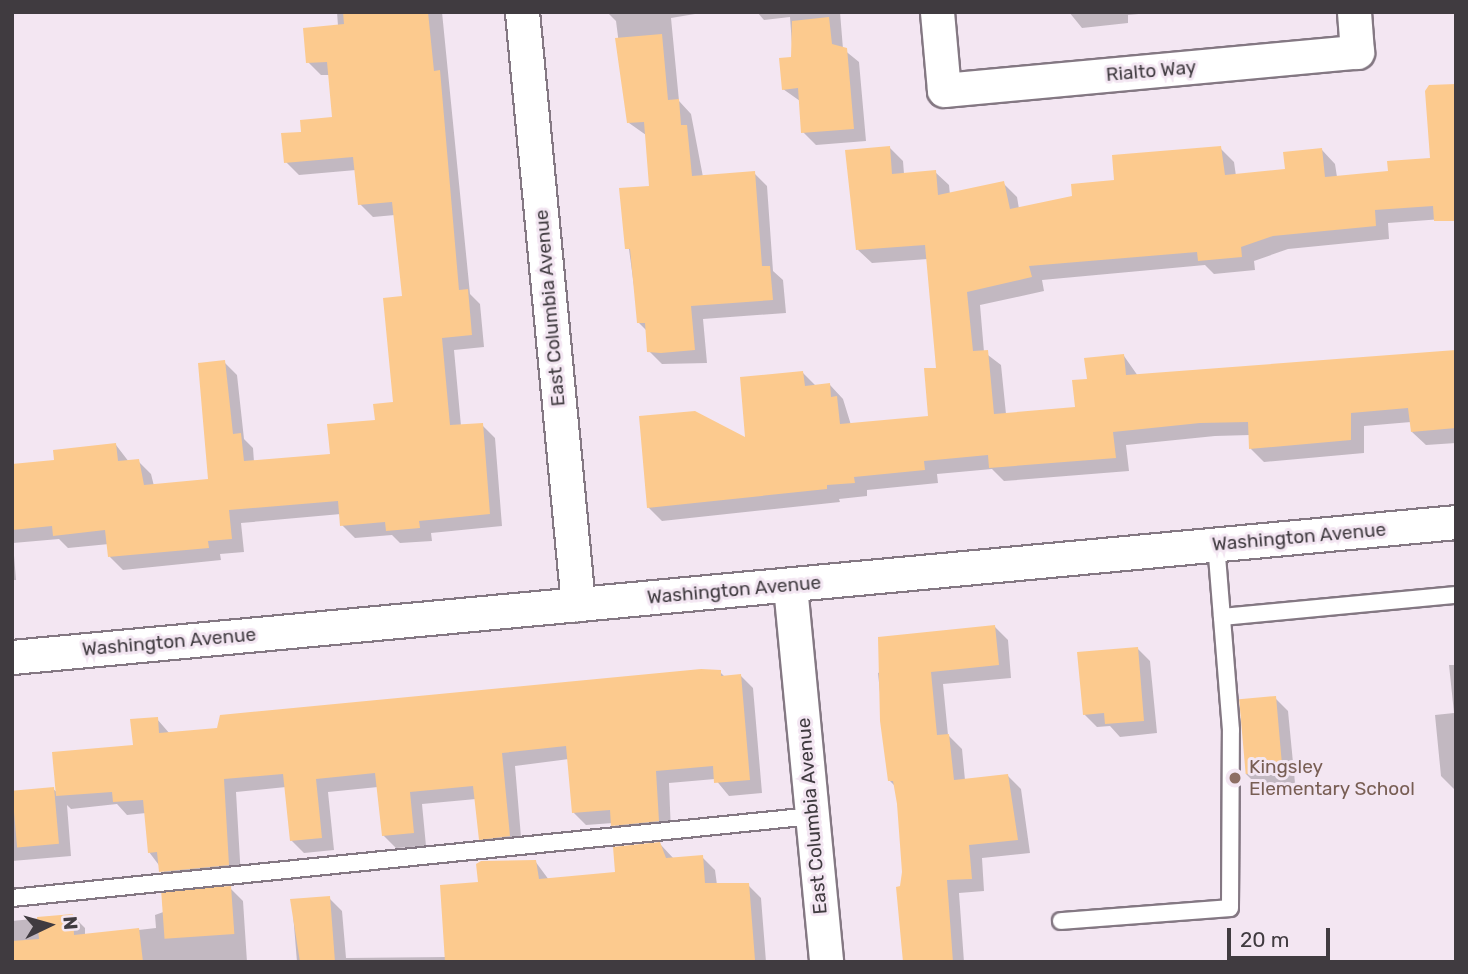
<!DOCTYPE html>
<html>
<head>
<meta charset="utf-8">
<style>
	body { margin:0 }
	#map { position:relative; width:1468px; height:974px; overflow:hidden; background:#f3e6f2; font-family:Rubik,sans-serif }
	div>[style] { position:absolute }
	[style*='--x'] { left:calc(var(--x)*1px); top:calc(var(--y)*1px); width:calc(var(--w)*1px); rotate:calc(var(--a)*1deg) }
	.shadow>* { inset:0; background:#0003 }
	.building>* { inset:0; background:#fcca8e; transform-origin:0 0 }
	.roads { filter:drop-shadow(2px 0 #847883) drop-shadow(-2px 0 #847883) drop-shadow(0 2px #847883) drop-shadow(0 -2px #847883) }
	.service>* { height:16px; margin:-8px; padding:0 8px; transform-origin:8px; border-radius:8px; background:#fff }
	.minor>* { height:33px; margin:-16.5px; padding:0 16.5px; transform-origin:16.5px; border-radius:16.5px; background:#fff }
	.dots>* { width:19px; height:19px; translate:-50% -50%; box-sizing:border-box; border:4px solid #f3e6f2; border-radius:50% }
	span { translate:-50% -50%; white-space:nowrap; text-align:center; line-height:1.15; -webkit-text-stroke:6px #f3e6f2; paint-order:stroke }
	.street-label { font-size:19px; color:#403b40 }
	.education-label { font-size:19px; color:#785e54 }
	.left { translate:0 -50%; text-align:left }
	.frame { position:absolute; inset:0; border:14px solid #403b40; pointer-events:none }
	.north { position:absolute; left:14px; top:890px; width:70px; height:70px; -webkit-text-stroke:5px #f3e6f2; paint-order:stroke; rotate:85deg; font-size:19px; font-weight:700; line-height:28px; text-align:center; color:#403b40 }
	.north::after { content:''; display:block; margin:auto; width:24px; height:32px; background:#403b40; clip-path:polygon(50% 0,100% 100%,50% 72%,0 100%) }
	.scale { position:absolute; left:1227px; top:928px; width:103px; height:32px; box-sizing:border-box; border:4px solid #403b40; border-top:0; padding-left:9px; font-size:21px; line-height:24px; white-space:nowrap; color:#403b40; -webkit-text-stroke:5px #f3e6f2; paint-order:stroke }
</style>
</head>
<body>
<div id="map">
	<div class="shadow">
		<div style="clip-path:polygon(337px 12px,442px 12px,470px 294px,480px 304px,484px 347px,454px 350px,461px 426px,482px 425px,495px 438px,502px 526px,431px 533px,432px 541px,400px 543px,392px 535px,355px 538px,342px 525px,341px 514px,241px 523px,244px 552px,220px 554px,221px 560px,123px 570px,110px 557px,109px 544px,68px 548px,59px 539px,13px 543px,16px 580px,12px 580px,12px 466px,56px 462px,116px 445px,129px 462px,138px 461px,151px 474px,154px 486px,210px 480px,224px 362px,237px 375px,244px 439px,253px 448px,254px 462px,332px 455px,395px 404px,404px 297px,395px 215px,373px 217px,360px 204px,356px 170px,299px 175px,286px 162px,303px 133px,334px 119px,330px 75px,321px 75px,308px 62px,338px 26px)"></div>
		<div style="clip-path:polygon(607px 12px,707px 12px,671px 18px,679px 101px,691px 114px,703px 177px,754px 173px,767px 186px,773px 271px,783px 280px,786px 313px,703px 319px,707px 363px,662px 364px,649px 351px,647px 331px,639px 323px,621px 190px,651px 187px,646px 135px,629px 123px,616px 21px)"></div>
		<div style="clip-path:polygon(757px 12px,840px 12px,843px 49px,859px 62px,866px 141px,816px 145px,803px 132px,800px 101px,783px 89px,793px 59px,790px 17px,764px 20px)"></div>
		<div style="clip-path:polygon(1069px 12px,1160px 12px,1128px 15px,1128px 23px,1082px 28px)"></div>
		<div style="clip-path:polygon(889px 147px,903px 161px,904px 174px,935px 172px,949px 185px,950px 195px,1003px 183px,1017px 197px,1019px 209px,1074px 197px,1220px 148px,1234px 162px,1236px 176px,1287px 170px,1322px 150px,1335px 164px,1337px 177px,1390px 173px,1456px 218px,1388px 223px,1389px 239px,1288px 249px,1254px 261px,1255px 270px,1214px 274px,1205px 265px,1042px 280px,1044px 291px,980px 305px,984px 352px,1001px 365px,1006px 414px,1076px 408px,1089px 380px,1124px 356px,1138px 376px,1456px 352px,1456px 443px,1426px 445px,1412px 432px,1411px 422px,1364px 426px,1364px 453px,1264px 462px,1251px 449px,1250px 435px,1215px 436px,1126px 445px,1129px 471px,1004px 481px,992px 469px,937px 474px,938px 483px,867px 490px,867px 496px,839px 499px,840px 502px,662px 521px,648px 507px,747px 440px,803px 373px,816px 386px,830px 385px,843px 399px,851px 425px,929px 417px,938px 369px,928px 259px,872px 263px,858px 250px)"></div>
		<div style="clip-path:polygon(995px 627px,1008px 640px,1011px 678px,943px 684px,948px 735px,962px 749px,965px 780px,1008px 776px,1021px 789px,1030px 853px,982px 858px,984px 891px,959px 893px,964px 962px,904px 962px,904px 872px,896px 787px,889px 780px,878px 673px)"></div>
		<div style="clip-path:polygon(1137px 648px,1150px 661px,1157px 733px,1120px 737px,1110px 726px,1097px 727px,1084px 714px)"></div>
		<div style="clip-path:polygon(1449px 665px,1456px 665px,1456px 791px,1441px 776px,1435px 715px,1454px 713px)"></div>
		<div style="clip-path:polygon(720px 672px,725px 677px,740px 675px,753px 688px,762px 793px,729px 796px,715px 779px,669px 783px,671px 833px,626px 838px,613px 823px,586px 825px,573px 812px,569px 759px,515px 766px,522px 849px,493px 852px,480px 839px,476px 799px,422px 804px,426px 846px,396px 848px,383px 835px,378px 787px,328px 792px,334px 850px,304px 853px,291px 840px,286px 787px,236px 792px,241px 878px,174px 885px,149px 852px,146px 813px,127px 815px,117px 804px,71px 809px,67px 805px,71px 856px,12px 861px,12px 793px,53px 789px,58px 793px,134px 746px,157px 719px,170px 734px)"></div>
		<div style="clip-path:polygon(1275px 698px,1288px 711px,1295px 783px,1259px 787px,1246px 774px)"></div>
		<div style="clip-path:polygon(660px 844px,674px 859px,702px 857px,715px 870px,717px 885px,748px 885px,761px 898px,766px 962px,297px 962px,292px 901px,329px 898px,342px 911px,346px 958px,447px 957px,480px 884px,535px 861px,549px 880px,617px 874px)"></div>
		<div style="clip-path:polygon(230px 888px,243px 901px,247px 962px,12px 962px,12px 921px,72px 915px,85px 928px,85px 936px,156px 928px,155px 915px)"></div>
	</div>
	<div class="building">
		<div style="clip-path:polygon(343px 12px,428px 12px,434px 71px,440px 70px,459px 290px,468px 289px,472px 335px,442px 338px,450px 425px,483px 423px,490px 514px,419px 521px,420px 528px,386px 531px,385px 522px,340px 526px,338px 501px,229px 510px,232px 539px,208px 541px,209px 548px,108px 557px,105px 530px,53px 536px,52px 526px,12px 530px,12px 464px,54px 460px,53px 450px,116px 443px,118px 461px,139px 459px,144px 485px,208px 479px,198px 363px,225px 360px,233px 434px,241px 433px,244px 461px,330px 454px,327px 424px,375px 420px,373px 404px,393px 402px,383px 298px,402px 296px,392px 202px,358px 205px,353px 157px,284px 163px,281px 133px,301px 132px,300px 120px,332px 117px,327px 62px,306px 63px,303px 28px,344px 24px)"></div>
		<div style="clip-path:polygon(829px 17px,832px 44px,847px 48px,854px 129px,801px 133px,798px 88px,782px 90px,779px 58px,791px 57px,792px 21px)"></div>
		<div style="clip-path:polygon(662px 34px,668px 100px,679px 99px,681px 125px,687px 125px,692px 176px,755px 171px,762px 266px,770px 266px,773px 300px,691px 306px,695px 350px,661px 353px,647px 352px,645px 323px,637px 323px,630px 249px,625px 249px,619px 188px,649px 186px,644px 122px,627px 123px,615px 38px)"></div>
		<div style="clip-path:polygon(1456px 84px,1456px 221px,1434px 221px,1433px 206px,1375px 210px,1376px 226px,1273px 236px,1241px 247px,1242px 257px,1198px 261px,1197px 252px,1029px 266px,1032px 277px,967px 292px,973px 351px,988px 350px,994px 414px,1075px 407px,1072px 380px,1087px 379px,1084px 358px,1124px 354px,1126px 375px,1456px 350px,1456px 428px,1411px 432px,1408px 408px,1351px 413px,1351px 440px,1249px 449px,1248px 422px,1200px 423px,1113px 432px,1116px 458px,989px 468px,988px 455px,924px 461px,925px 470px,854px 477px,855px 483px,827px 485px,827px 489px,647px 508px,639px 416px,695px 411px,745px 437px,740px 377px,803px 371px,805px 386px,830px 383px,831px 397px,837px 396px,840px 424px,928px 416px,924px 368px,936px 368px,925px 245px,856px 250px,845px 150px,890px 146px,892px 174px,936px 170px,938px 195px,1004px 181px,1010px 209px,1072px 196px,1071px 184px,1114px 180px,1112px 155px,1221px 146px,1225px 175px,1285px 169px,1283px 152px,1322px 148px,1325px 177px,1388px 171px,1387px 161px,1430px 158px,1425px 91px,1429px 85px)"></div>
		<div style="clip-path:polygon(995px 625px,999px 665px,931px 672px,937px 735px,949px 734px,954px 780px,1008px 774px,1018px 840px,969px 845px,972px 879px,947px 880px,953px 962px,903px 962px,896px 887px,900px 886px,902px 872px,897px 804px,893px 781px,888px 781px,880px 721px,878px 637px)"></div>
		<div style="clip-path:polygon(1138px 647px,1144px 721px,1105px 724px,1104px 713px,1083px 715px,1077px 652px)"></div>
		<div style="clip-path:polygon(701px 669px,721px 670px,721px 676px,741px 674px,750px 780px,714px 783px,713px 766px,656px 771px,659px 821px,611px 826px,610px 810px,572px 813px,566px 746px,502px 753px,510px 836px,479px 840px,473px 786px,410px 792px,414px 833px,382px 836px,375px 773px,316px 779px,322px 838px,290px 841px,283px 774px,224px 779px,229px 865px,159px 872px,157px 852px,148px 853px,143px 800px,113px 802px,112px 792px,56px 796px,52px 752px,133px 745px,130px 719px,158px 717px,159px 733px,217px 728px,220px 715px)"></div>
		<div style="left:1276px;top:696px;width:75px;height:37px;rotate:85deg"></div>
		<div style="left:54px;top:787px;width:57px;height:42px;rotate:85deg"></div>
		<div style="clip-path:polygon(660px 842px,666px 858px,703px 855px,705px 883px,749px 883px,755px 960px,445px 962px,440px 885px,478px 882px,476px 864px,481px 861px,536px 860px,539px 879px,615px 872px,613px 847px)"></div>
		<div style="left:231px;top:886px;width:48px;height:70px;rotate:86deg"></div>
		<div style="clip-path:polygon(330px 896px,335px 962px,300px 962px,290px 899px)"></div>
		<div style="clip-path:polygon(73px 914px,74px 935px,139px 928px,143px 962px,12px 962px,12px 941px,39px 939px,37px 917px)"></div>
	</div>
	<div class="roads">
		<div class="service">
			<div style="--x:1222;--y:617;--w:235;--a:-5.4"></div>
			<div style="--x:12;--y:898;--w:804;--a:-5.85"></div>
			<div style="--x:1061;--y:921;--w:169;--a:-4.4"></div>
			<div style="--x:1230;--y:908;--w:178;--a:-89.7"></div>
			<div style="--x:1231;--y:730;--w:186;--a:-94.6"></div>
		</div>
		<div class="minor">
			<div style="--x:522;--y:12;--w:595;--a:84.6"></div>
			<div style="--x:937;--y:12;--w:78;--a:84.9"></div>
			<div style="--x:944;--y:90;--w:415;--a:-5.3"></div>
			<div style="--x:1357;--y:52;--w:40;--a:-94.3"></div>
			<div style="--x:790;--y:586;--w:378;--a:84.5"></div>
			<div style="--x:12;--y:657;--w:1450;--a:-5.34"></div>
		</div>
	</div>
	<div class="dots">
		<div style="left:1235px;top:778px;background:#8d6e63"></div>
	</div>
	<div class="street-label">
		<span style="left:1151px;top:71px;rotate:-5deg">Rialto Way</span>
		<span style="left:550px;top:308px;rotate:-95deg">East Columbia Avenue</span>
		<span style="left:1299px;top:537px;rotate:-5deg">Washington Avenue</span>
		<span style="left:734px;top:590px;rotate:-5deg">Washington Avenue</span>
		<span style="left:169px;top:642px;rotate:-5deg">Washington Avenue</span>
		<span style="left:812px;top:816px;rotate:-95deg">East Columbia Avenue</span>
	</div>
	<div class="education-label">
		<span class="left" style="left:1249px;top:778px">Kingsley<br>Elementary School</span>
	</div>
	<div class="frame"></div>
	<div class="north">N</div>
	<div class="scale">20 m</div>
</div>
</body>
</html>
